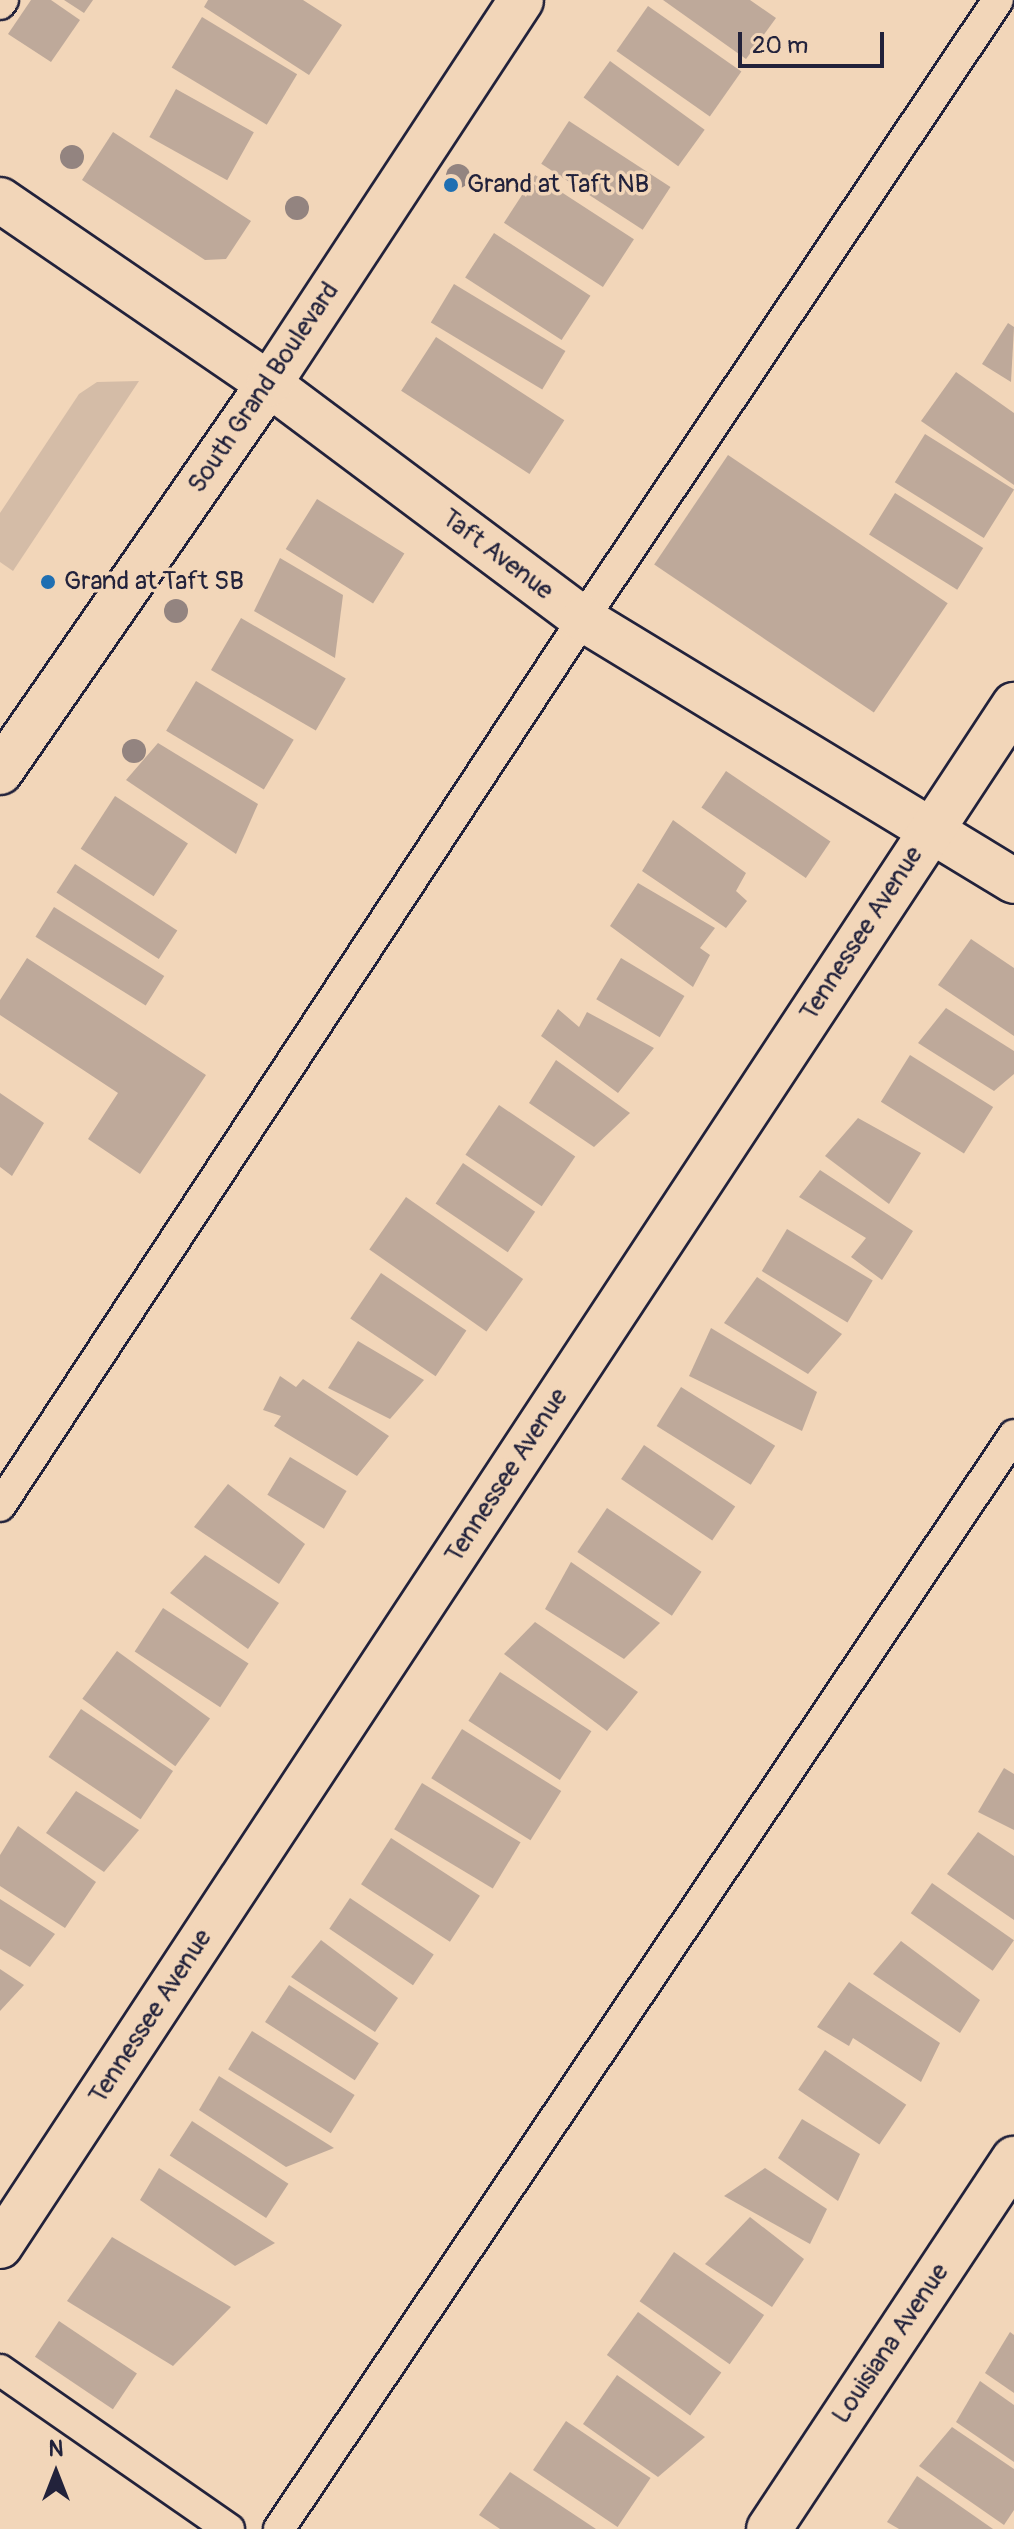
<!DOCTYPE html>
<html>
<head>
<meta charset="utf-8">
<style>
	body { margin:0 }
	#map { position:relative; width:1014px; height:2529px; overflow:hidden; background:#f2d6b9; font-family:Pangolin,sans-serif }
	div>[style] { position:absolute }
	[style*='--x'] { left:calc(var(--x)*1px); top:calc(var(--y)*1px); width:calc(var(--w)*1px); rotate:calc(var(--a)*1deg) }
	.green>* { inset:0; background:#d4bca7 }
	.building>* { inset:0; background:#bea99a; transform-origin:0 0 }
	.roads { filter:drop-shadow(2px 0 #22223b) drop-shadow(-2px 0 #22223b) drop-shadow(0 2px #22223b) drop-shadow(0 -2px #22223b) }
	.service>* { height:30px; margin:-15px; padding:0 15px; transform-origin:15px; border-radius:15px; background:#f2d6b9 }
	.minor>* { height:44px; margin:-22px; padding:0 22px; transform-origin:22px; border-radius:22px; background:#f2d6b9 }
	.secondary>* { height:44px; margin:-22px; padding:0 22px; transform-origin:22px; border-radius:22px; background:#f2d6b9 }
	.trees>* { width:24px; height:24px; margin:-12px; border-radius:50%; background:#938480 }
	.dots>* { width:22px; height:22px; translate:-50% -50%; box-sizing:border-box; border:4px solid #f2d6b9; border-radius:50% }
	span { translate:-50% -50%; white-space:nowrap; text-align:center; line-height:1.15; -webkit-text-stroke:7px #f2d6b9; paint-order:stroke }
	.poi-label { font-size:26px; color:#22223b }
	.left { translate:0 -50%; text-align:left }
	.street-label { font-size:26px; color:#22223b }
	.north { position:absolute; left:16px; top:2433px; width:80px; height:80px; -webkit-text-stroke:6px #f2d6b9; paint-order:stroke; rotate:0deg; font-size:22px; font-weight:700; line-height:32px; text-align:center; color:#22223b }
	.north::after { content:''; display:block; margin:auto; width:28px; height:36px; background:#22223b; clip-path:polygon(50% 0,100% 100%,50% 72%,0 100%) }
	.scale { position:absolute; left:738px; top:32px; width:146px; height:36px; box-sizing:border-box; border:4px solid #22223b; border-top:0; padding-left:10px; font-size:24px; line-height:28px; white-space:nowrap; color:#22223b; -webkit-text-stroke:6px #f2d6b9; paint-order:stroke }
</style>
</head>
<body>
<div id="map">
	<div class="green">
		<div style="clip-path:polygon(139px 381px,13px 571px,0 562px,0 513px,79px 394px,97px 382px)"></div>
	</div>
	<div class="building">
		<div style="clip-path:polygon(31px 0,51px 0,80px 20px,51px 62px,8px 34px)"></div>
		<div style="clip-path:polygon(64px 0,93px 0,84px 13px)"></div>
		<div style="clip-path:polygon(208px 0,303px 0,342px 25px,309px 75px,204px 7px)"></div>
		<div style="clip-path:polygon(663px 0,750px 0,776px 18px,746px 59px)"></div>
		<div style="left:648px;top:6px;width:114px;height:55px;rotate:35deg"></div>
		<div style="left:202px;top:17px;width:111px;height:59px;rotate:31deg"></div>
		<div style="left:610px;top:61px;width:117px;height:45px;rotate:36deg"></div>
		<div style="left:176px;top:89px;width:89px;height:55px;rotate:29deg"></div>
		<div style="left:569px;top:121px;width:121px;height:51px;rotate:33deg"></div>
		<div style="clip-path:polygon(113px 132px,251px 221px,226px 259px,205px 260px,82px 180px)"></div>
		<div style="left:535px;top:175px;width:118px;height:57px;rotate:33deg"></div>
		<div style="left:494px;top:233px;width:115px;height:53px;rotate:33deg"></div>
		<div style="left:454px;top:284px;width:130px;height:45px;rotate:31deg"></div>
		<div style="clip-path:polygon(1008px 323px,1014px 327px,1011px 382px,982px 364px)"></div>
		<div style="left:436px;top:337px;width:153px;height:64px;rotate:33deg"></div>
		<div style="clip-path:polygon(956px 372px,1014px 413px,1014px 485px,921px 421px)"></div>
		<div style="left:925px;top:434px;width:105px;height:57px;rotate:32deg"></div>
		<div style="left:728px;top:455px;width:265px;height:132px;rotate:34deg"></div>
		<div style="left:895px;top:493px;width:104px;height:49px;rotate:32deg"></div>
		<div style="left:317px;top:499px;width:103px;height:59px;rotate:32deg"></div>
		<div style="clip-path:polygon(280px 558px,343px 595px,335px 658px,254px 611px)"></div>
		<div style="left:241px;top:618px;width:121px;height:60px;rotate:30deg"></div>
		<div style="left:196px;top:681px;width:114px;height:58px;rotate:31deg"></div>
		<div style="clip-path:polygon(158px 743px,258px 804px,236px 854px,126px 780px)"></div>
		<div style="left:726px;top:771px;width:126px;height:44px;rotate:34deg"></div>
		<div style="left:115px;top:796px;width:87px;height:63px;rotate:33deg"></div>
		<div style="clip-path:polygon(673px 820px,746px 873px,736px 891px,747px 901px,726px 928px,642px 871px)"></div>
		<div style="left:75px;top:864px;width:122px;height:34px;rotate:33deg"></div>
		<div style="clip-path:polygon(638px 883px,715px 928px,700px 948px,710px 955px,693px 987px,610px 926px)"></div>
		<div style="left:54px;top:907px;width:130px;height:35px;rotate:32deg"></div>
		<div style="clip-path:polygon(971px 939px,1014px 968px,1014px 1036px,938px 985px)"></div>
		<div style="clip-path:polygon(27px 958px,206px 1075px,140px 1174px,88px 1139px,118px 1093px,0 1015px,0 1000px)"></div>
		<div style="left:621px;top:958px;width:74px;height:48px;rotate:31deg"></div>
		<div style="clip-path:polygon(946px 1008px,1014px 1051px,1014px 1074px,994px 1091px,918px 1043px)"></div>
		<div style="clip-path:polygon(558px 1009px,579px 1027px,587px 1012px,654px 1048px,618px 1093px,541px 1036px)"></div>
		<div style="left:910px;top:1055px;width:98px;height:55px;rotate:32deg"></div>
		<div style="clip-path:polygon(556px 1060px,630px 1113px,594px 1147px,529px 1103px)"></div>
		<div style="clip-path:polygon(0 1093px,44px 1123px,12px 1176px,0 1167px)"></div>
		<div style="left:499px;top:1105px;width:92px;height:60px;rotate:34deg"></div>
		<div style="clip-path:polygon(858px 1118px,921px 1153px,889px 1204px,825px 1156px)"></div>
		<div style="left:463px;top:1163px;width:87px;height:49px;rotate:34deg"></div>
		<div style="clip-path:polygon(820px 1170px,913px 1231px,882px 1280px,851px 1257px,866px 1238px,799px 1197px)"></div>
		<div style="left:406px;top:1197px;width:143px;height:64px;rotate:35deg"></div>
		<div style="left:787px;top:1229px;width:100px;height:49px;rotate:31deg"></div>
		<div style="left:381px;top:1273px;width:103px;height:55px;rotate:34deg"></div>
		<div style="clip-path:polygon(757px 1277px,842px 1334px,808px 1374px,724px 1323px)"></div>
		<div style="clip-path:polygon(711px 1328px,817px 1392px,802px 1431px,689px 1376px)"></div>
		<div style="clip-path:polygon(358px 1341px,424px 1380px,390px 1419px,328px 1388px)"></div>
		<div style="clip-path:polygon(280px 1376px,296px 1387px,303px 1379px,389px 1436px,357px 1476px,274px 1426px,281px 1416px,263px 1410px)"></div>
		<div style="left:681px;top:1387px;width:111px;height:46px;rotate:32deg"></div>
		<div style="left:644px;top:1445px;width:110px;height:41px;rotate:34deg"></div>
		<div style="left:290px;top:1457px;width:66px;height:44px;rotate:31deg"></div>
		<div style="clip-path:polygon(228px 1484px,305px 1544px,279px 1584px,194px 1527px)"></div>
		<div style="left:607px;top:1508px;width:114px;height:53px;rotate:34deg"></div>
		<div style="clip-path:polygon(205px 1555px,279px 1603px,248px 1649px,170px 1593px)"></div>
		<div style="clip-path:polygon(571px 1562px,660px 1623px,624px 1659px,545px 1609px)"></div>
		<div style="left:163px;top:1608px;width:102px;height:52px;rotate:33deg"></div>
		<div style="clip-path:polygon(535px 1622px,638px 1692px,607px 1731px,504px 1654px)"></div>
		<div style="left:117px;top:1651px;width:115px;height:59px;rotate:36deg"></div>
		<div style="left:500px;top:1672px;width:109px;height:58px;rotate:33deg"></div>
		<div style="left:81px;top:1709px;width:111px;height:58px;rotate:34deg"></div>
		<div style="left:462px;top:1729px;width:117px;height:58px;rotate:32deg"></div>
		<div style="clip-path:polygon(1004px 1768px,1014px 1774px,1014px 1830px,978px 1812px)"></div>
		<div style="left:422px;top:1783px;width:115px;height:54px;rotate:31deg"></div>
		<div style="clip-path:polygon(76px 1791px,139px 1830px,104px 1872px,46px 1833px)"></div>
		<div style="clip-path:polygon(18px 1826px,96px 1882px,65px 1928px,0 1886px,0 1855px)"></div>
		<div style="clip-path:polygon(978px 1832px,1014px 1856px,1014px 1920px,947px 1874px)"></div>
		<div style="left:391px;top:1838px;width:106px;height:55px;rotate:33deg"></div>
		<div style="left:932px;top:1883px;width:100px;height:37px;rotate:35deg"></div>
		<div style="left:350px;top:1898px;width:101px;height:37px;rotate:34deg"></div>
		<div style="clip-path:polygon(0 1899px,55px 1934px,30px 1967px,0 1949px)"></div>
		<div style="clip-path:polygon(321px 1940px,398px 1998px,375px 2032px,291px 1977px)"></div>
		<div style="clip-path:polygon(901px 1941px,980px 2000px,960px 2033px,873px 1974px)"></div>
		<div style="clip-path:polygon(0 1969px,24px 1985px,0 2011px)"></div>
		<div style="clip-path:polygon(849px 1982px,940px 2043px,921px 2082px,853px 2038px,849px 2046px,817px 2027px)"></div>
		<div style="left:289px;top:1985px;width:107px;height:44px;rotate:33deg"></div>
		<div style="left:252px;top:2031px;width:121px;height:45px;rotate:32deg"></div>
		<div style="left:825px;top:2050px;width:98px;height:48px;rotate:34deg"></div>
		<div style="clip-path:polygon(219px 2076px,334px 2148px,286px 2167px,199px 2110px)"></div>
		<div style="clip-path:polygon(802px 2119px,860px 2154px,838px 2201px,778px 2158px)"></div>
		<div style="left:192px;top:2121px;width:115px;height:41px;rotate:33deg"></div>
		<div style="clip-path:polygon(159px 2168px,275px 2243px,235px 2266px,140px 2200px)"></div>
		<div style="clip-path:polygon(765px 2168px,827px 2209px,810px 2244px,724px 2196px)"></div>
		<div style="clip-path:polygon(750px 2217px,804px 2259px,772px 2307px,705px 2264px)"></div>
		<div style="clip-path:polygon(112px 2237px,231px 2307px,173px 2366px,67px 2301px)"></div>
		<div style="left:674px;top:2252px;width:110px;height:60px;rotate:35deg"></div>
		<div style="left:638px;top:2312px;width:103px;height:53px;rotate:36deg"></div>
		<div style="left:59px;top:2321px;width:94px;height:43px;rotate:34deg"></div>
		<div style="clip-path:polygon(1010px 2332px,1014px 2335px,1014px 2393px,985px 2373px)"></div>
		<div style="clip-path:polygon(617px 2375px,705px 2437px,658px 2477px,583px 2424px)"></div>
		<div style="clip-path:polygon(980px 2381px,1014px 2405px,1014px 2462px,956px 2422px)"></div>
		<div style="left:566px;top:2421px;width:102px;height:59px;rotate:34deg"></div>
		<div style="clip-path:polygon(952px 2427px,1014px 2469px,1014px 2510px,1004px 2525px,919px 2466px)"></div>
		<div style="clip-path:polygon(510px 2472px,596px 2529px,500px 2529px,479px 2515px)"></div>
		<div style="clip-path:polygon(917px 2476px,993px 2529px,899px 2529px,887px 2522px)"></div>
	</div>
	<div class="roads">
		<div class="service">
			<div style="--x:0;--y:4;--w:5;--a:-53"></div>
			<div style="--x:0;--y:1506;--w:1061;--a:-56.68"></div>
			<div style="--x:583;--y:619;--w:745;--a:-56.16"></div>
			<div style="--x:0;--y:2370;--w:279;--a:34.8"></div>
			<div style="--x:279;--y:2529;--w:1318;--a:-56.1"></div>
		</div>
		<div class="minor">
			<div style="--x:0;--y:200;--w:326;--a:34.4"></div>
			<div style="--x:269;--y:384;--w:392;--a:36.8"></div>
			<div style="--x:583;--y:619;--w:504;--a:31.29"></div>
			<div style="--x:0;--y:2246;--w:1845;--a:-56.65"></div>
			<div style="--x:769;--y:2529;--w:444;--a:-56.5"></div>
		</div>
		<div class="secondary">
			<div style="--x:0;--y:772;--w:472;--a:-55.3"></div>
			<div style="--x:269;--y:384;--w:459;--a:-56.7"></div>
		</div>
	</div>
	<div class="trees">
		<div style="left:72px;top:157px"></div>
		<div style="left:458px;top:176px"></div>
		<div style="left:297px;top:208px"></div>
		<div style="left:176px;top:611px"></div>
		<div style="left:134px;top:751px"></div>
	</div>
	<div class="dots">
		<div style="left:451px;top:185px;background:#1f6fb2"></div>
		<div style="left:48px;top:582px;background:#1f6fb2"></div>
	</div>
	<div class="poi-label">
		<span class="left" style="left:467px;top:185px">Grand at Taft NB</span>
		<span class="left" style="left:64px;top:582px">Grand at Taft SB</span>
	</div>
	<div class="street-label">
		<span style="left:264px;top:388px;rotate:-56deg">South Grand Boulevard</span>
		<span style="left:497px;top:555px;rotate:37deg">Taft Avenue</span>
		<span style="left:862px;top:934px;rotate:-57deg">Tennessee Avenue</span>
		<span style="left:507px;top:1476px;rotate:-57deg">Tennessee Avenue</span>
		<span style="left:151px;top:2017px;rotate:-57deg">Tennessee Avenue</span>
		<span style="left:891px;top:2344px;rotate:-56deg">Louisiana Avenue</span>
	</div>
	<div class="north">N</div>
	<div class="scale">20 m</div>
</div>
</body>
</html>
